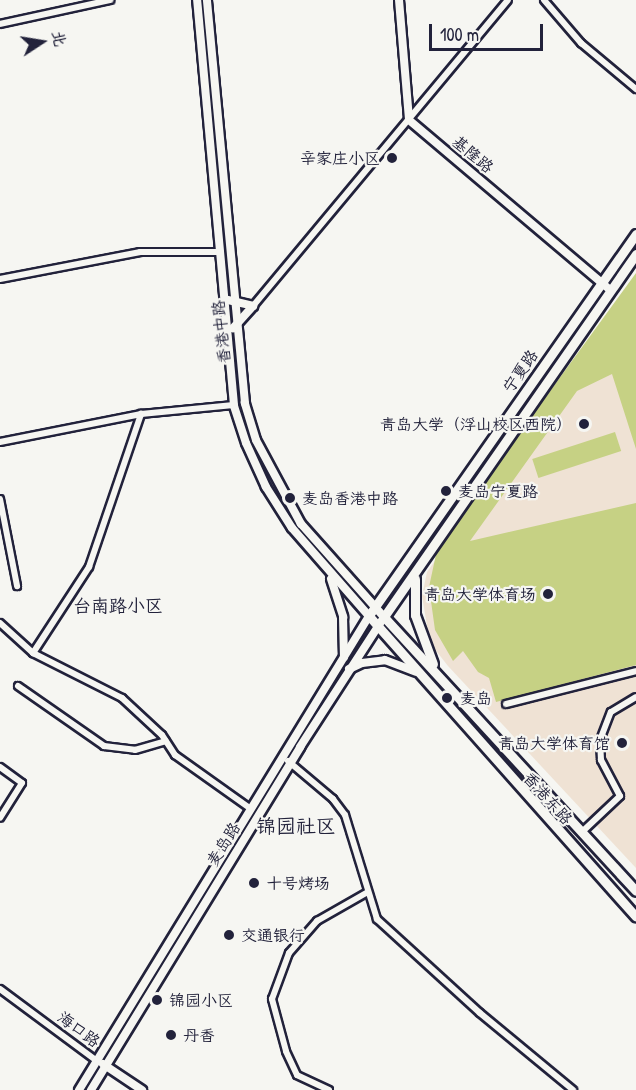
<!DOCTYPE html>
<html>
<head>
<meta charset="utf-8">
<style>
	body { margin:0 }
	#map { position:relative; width:636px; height:1090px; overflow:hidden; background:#f6f6f2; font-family:"Patrick Hand","LXGW WenKai TC",sans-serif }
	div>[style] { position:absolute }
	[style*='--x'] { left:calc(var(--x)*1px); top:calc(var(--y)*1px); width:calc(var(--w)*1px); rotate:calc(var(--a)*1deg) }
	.built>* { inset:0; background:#efe2d4 }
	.green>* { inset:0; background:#c6d184; transform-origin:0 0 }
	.roads { filter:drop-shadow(2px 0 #22223b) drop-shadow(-2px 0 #22223b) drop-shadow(0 2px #22223b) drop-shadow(0 -2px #22223b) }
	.street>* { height:6px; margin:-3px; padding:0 3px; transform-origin:3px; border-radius:3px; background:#f6f6f2 }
	.secondary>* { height:8px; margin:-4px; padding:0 4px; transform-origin:4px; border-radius:4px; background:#f6f6f2 }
	.primary>* { height:9px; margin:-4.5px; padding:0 4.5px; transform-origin:4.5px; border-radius:4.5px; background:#f6f6f2 }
	.dots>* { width:16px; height:16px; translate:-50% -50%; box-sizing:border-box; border:3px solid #f6f6f2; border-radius:50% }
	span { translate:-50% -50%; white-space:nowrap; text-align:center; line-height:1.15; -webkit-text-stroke:4.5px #f6f6f2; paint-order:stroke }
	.street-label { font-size:16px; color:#22223b }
	.poi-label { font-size:16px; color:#22223b }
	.right { translate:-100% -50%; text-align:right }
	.left { translate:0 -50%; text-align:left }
	.neighbourhood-label { font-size:18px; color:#22223b }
	.quarter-label { font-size:20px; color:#22223b }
	.north { position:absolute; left:12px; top:12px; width:60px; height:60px; -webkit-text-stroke:4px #f6f6f2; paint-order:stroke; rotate:78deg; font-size:16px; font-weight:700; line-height:24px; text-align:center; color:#22223b }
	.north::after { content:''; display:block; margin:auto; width:21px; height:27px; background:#22223b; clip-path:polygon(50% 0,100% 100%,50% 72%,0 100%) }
	.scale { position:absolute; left:429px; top:24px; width:114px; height:27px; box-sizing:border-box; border:3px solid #22223b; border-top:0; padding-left:8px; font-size:18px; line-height:21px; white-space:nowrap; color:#22223b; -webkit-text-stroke:4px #f6f6f2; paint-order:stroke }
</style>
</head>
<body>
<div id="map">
	<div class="built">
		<div style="clip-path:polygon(636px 275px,636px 868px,448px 666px,430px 643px,422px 596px,427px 572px)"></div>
	</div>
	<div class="green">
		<div style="clip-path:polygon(636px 273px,636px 449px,612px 374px,577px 391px,470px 541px,636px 503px,636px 665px,496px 702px,489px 678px,478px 672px,463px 651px,453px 661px,435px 630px,429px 587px,438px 545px)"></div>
		<div style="left:615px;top:432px;width:20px;height:87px;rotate:72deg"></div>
	</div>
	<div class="roads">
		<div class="street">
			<div style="--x:544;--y:0;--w:57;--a:49.3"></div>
			<div style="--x:581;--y:43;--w:72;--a:39.9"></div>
			<div style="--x:0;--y:24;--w:113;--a:-12.3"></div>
			<div style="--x:0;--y:279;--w:143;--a:-10.9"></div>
			<div style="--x:140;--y:252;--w:78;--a:0"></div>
			<div style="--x:253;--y:306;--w:398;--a:-50.2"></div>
			<div style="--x:0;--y:442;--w:144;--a:-11.2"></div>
			<div style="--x:141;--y:414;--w:93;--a:-5.5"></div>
			<div style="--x:0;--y:499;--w:89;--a:78.9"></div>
			<div style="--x:0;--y:623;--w:45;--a:42.3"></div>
			<div style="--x:33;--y:653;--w:100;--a:26.8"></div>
			<div style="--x:122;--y:698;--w:54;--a:42.8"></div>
			<div style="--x:162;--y:735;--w:24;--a:57"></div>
			<div style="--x:175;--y:755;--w:93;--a:35.4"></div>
			<div style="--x:33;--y:653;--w:103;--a:-56.9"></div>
			<div style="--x:89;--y:567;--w:162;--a:-71.2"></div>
			<div style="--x:18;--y:686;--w:105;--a:34.9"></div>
			<div style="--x:104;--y:746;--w:31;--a:7"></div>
			<div style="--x:135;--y:750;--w:32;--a:-16"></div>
			<div style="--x:506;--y:704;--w:134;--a:-14.2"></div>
			<div style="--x:288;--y:761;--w:59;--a:40.2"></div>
			<div style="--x:333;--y:799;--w:20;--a:53"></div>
			<div style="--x:345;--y:815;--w:109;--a:72.9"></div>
			<div style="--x:377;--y:919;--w:139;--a:42.4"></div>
			<div style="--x:480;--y:1013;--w:121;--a:39.6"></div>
			<div style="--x:0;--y:767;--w:27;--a:36"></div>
			<div style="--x:22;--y:783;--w:41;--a:122.2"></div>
			<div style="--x:583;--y:831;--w:51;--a:-43.4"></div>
			<div style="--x:620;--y:796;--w:41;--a:-117.8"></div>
			<div style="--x:601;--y:760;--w:20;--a:-93"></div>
			<div style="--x:600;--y:740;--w:30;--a:-69"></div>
			<div style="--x:611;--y:712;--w:29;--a:-31"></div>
			<div style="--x:0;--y:989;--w:121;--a:36.6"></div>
			<div style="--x:329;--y:1090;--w:35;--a:-155"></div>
			<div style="--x:297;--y:1075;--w:26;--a:-115"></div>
			<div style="--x:286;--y:1051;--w:54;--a:-105.1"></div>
			<div style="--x:272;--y:999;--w:49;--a:-69.7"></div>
			<div style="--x:289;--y:953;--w:43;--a:-48.8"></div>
			<div style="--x:317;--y:921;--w:56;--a:-29.7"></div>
		</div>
		<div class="secondary">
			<div style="--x:399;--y:0;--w:120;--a:85.2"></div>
			<div style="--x:409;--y:120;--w:263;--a:40.2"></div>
			<div style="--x:228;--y:300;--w:26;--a:13"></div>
			<div style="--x:253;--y:306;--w:30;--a:132"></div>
			<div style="--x:331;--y:579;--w:40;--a:72"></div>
			<div style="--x:343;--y:617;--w:40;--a:88.6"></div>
			<div style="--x:349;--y:669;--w:14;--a:-25"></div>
			<div style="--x:362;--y:663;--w:23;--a:-7"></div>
			<div style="--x:385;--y:660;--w:33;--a:21"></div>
			<div style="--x:103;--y:1064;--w:47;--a:33.7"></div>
			<div style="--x:79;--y:1090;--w:556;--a:-58.54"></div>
			<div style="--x:369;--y:616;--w:117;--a:-131.2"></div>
			<div style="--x:292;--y:528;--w:49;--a:-122.4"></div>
			<div style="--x:266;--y:487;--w:48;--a:-114.4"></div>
			<div style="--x:246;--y:443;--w:40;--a:-108"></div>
			<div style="--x:234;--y:405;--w:407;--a:-95.2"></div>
			<div style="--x:91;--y:1090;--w:402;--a:-58.6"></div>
			<div style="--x:300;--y:747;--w:155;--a:-57.1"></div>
			<div style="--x:384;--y:617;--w:125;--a:-131.7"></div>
			<div style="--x:301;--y:524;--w:95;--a:-118.2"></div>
			<div style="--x:256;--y:440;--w:39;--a:-107"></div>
			<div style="--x:245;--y:403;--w:405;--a:-95.4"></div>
		</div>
		<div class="primary">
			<div style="--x:636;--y:234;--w:466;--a:125"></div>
			<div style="--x:369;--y:616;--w:402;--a:48.4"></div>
			<div style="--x:636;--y:254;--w:442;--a:124.8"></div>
			<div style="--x:384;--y:617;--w:372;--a:47.4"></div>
			<div style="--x:415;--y:579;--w:36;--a:90"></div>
			<div style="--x:415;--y:615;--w:52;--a:69.8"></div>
		</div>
	</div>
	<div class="dots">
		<div style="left:392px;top:158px;background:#22223b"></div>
		<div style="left:584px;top:424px;background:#22223b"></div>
		<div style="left:446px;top:491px;background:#22223b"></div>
		<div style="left:290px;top:498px;background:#22223b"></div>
		<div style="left:548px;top:594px;background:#22223b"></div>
		<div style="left:447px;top:698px;background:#22223b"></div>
		<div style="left:622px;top:743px;background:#22223b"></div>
		<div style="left:254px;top:883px;background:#22223b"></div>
		<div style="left:229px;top:935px;background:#22223b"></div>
		<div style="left:157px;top:1000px;background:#22223b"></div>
		<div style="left:171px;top:1035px;background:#22223b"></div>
	</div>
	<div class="street-label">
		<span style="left:473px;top:154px;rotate:40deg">基隆路</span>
		<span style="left:221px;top:332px;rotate:-96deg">香港中路</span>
		<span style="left:520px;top:371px;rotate:-55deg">宁夏路</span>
		<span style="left:548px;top:798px;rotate:48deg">香港东路</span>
		<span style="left:223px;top:844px;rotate:-58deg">麦岛路</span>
		<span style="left:79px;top:1029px;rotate:36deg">海口路</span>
	</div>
	<div class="poi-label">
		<span class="right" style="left:380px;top:158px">辛家庄小区</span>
		<span class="right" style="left:572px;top:424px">青岛大学（浮山校区西院）</span>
		<span class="left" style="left:458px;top:491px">麦岛宁夏路</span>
		<span class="left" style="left:302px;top:498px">麦岛香港中路</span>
		<span class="right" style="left:536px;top:594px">青岛大学体育场</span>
		<span class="left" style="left:460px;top:698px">麦岛</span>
		<span class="right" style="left:610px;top:743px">青岛大学体育馆</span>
		<span class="left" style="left:266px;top:883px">十号烤场</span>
		<span class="left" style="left:241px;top:935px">交通银行</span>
		<span class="left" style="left:169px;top:1000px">锦园小区</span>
		<span class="left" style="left:183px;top:1035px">丹香</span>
	</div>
	<div class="neighbourhood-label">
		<span style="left:118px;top:606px">台南路小区</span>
	</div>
	<div class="quarter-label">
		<span style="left:296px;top:825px">锦园社区</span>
	</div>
	<div class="north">北</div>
	<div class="scale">100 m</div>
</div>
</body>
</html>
